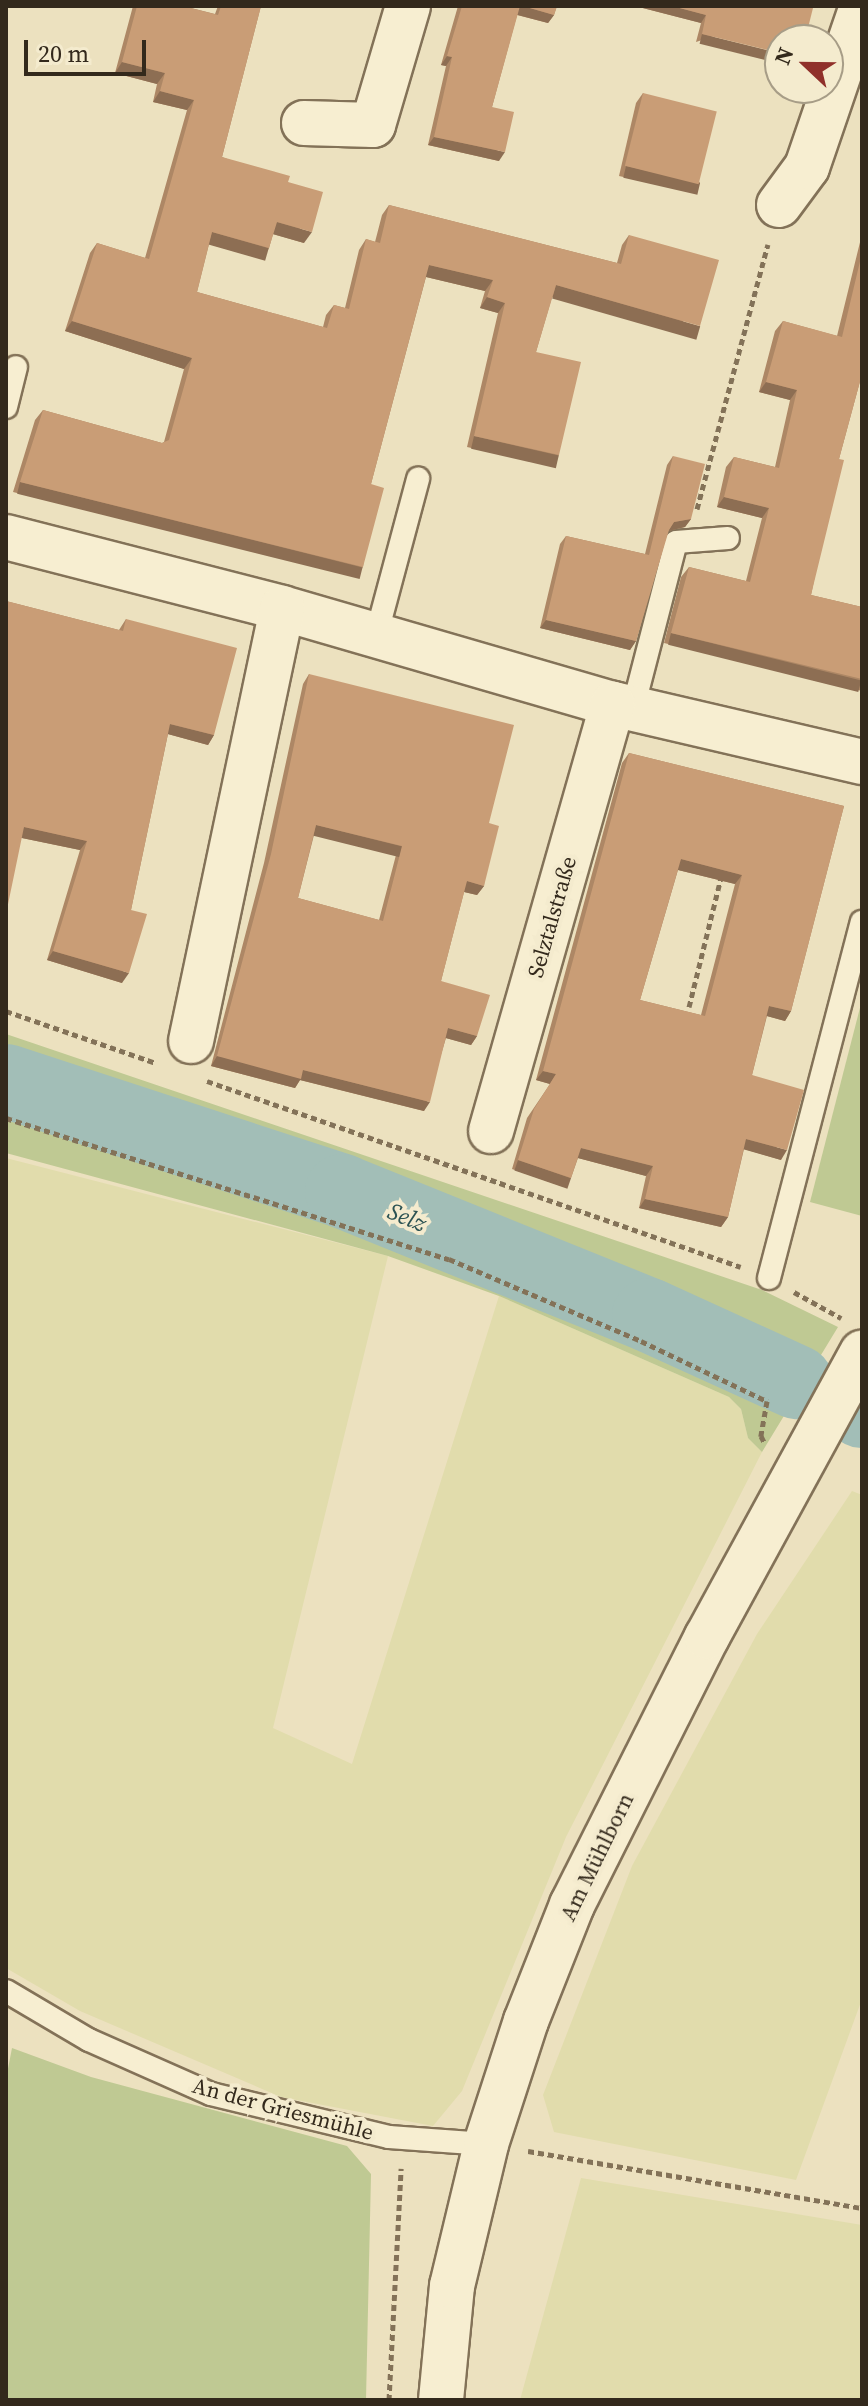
<!DOCTYPE html>
<html>
<head>
<meta charset="utf-8">
<style>
	body { margin:0 }
	#map { position:relative; width:868px; height:2406px; overflow:hidden; background:#ece1bf; font-family:"Source Serif 4",serif }
	div>[style] { position:absolute }
	[style*='--x'] { left:calc(var(--x)*1px); top:calc(var(--y)*1px); width:calc(var(--w)*1px); rotate:calc(var(--a)*1deg) }
	.farmland>* { inset:0; background:#e1dcac }
	.green>* { inset:0; background:#bfc993 }
	.river>* { height:74px; margin:-37px; padding:0 37px; transform-origin:37px; border-radius:37px; background:#a2beb7 }
	.path>* { height:5px; margin-top:-2.5px; transform-origin:0; background:repeating-linear-gradient(90deg,#837258 0 6px,transparent 0 10px) }
	.roads { filter:drop-shadow(2px 0 #837258) drop-shadow(-2px 0 #837258) drop-shadow(0 2px #837258) drop-shadow(0 -2px #837258) }
	.lane>* { height:22px; margin:-11px; padding:0 11px; transform-origin:11px; border-radius:11px; background:#f7eed1 }
	.street>* { height:44px; margin:-22px; padding:0 22px; transform-origin:22px; border-radius:22px; background:#f7eed1 }
	.wall>* { inset:0; background:#ad8765 }
	.shaded-wall>* { inset:0; background:#8d6e53; transform-origin:0 0 }
	.building>* { inset:0; background:#c99d76; transform-origin:0 0 }
	span { translate:-50% -50%; white-space:nowrap; text-align:center; line-height:1.15; -webkit-text-stroke:8px #f4ebce; paint-order:stroke }
	.street-label { font-size:22px; color:#33291c }
	.water-label { font-size:24px; color:#2c5353; font-style:italic }
	.frame { position:absolute; inset:0; border:8px solid #33291c; pointer-events:none }
	.north { position:absolute; left:764px; top:24px; width:80px; height:80px; box-sizing:border-box; background:#f4ebce; border:2px solid #a79d87; border-radius:50%; rotate:292deg; font-size:22px; font-weight:700; line-height:32px; text-align:center; color:#33291c }
	.north::after { content:''; display:block; margin:auto; width:28px; height:36px; background:#90302a; clip-path:polygon(50% 0,100% 100%,50% 72%,0 100%) }
	.scale { position:absolute; left:24px; top:40px; width:122px; height:36px; box-sizing:border-box; border:4px solid #33291c; border-top:0; padding-left:10px; font-size:24px; line-height:28px; white-space:nowrap; color:#33291c; -webkit-text-stroke:6px #f4ebce; paint-order:stroke }
</style>
</head>
<body>
<div id="map">
	<div class="farmland">
		<div style="clip-path:polygon(6px 1158px,388px 1256px,273px 1728px,352px 1764px,499px 1296px,729px 1397px,741px 1409px,748px 1438px,762px 1452px,566px 1837px,462px 2091px,433px 2126px,281px 2097px,80px 2011px,6px 1968px)"></div>
		<div style="clip-path:polygon(852px 1491px,862px 1495px,862px 1999px,796px 2180px,554px 2132px,543px 2095px,632px 1866px,757px 1634px)"></div>
		<div style="clip-path:polygon(581px 2178px,862px 2225px,862px 2400px,520px 2400px)"></div>
	</div>
	<div class="green">
		<div style="clip-path:polygon(862px 1000px,862px 1216px,810px 1202px)"></div>
		<div style="clip-path:polygon(6px 1034px,762px 1290px,838px 1327px,762px 1452px,748px 1438px,741px 1409px,729px 1397px,499px 1296px,388px 1256px,6px 1153px)"></div>
		<div style="clip-path:polygon(12px 2048px,91px 2077px,347px 2146px,371px 2174px,366px 2400px,6px 2400px,6px 2079px)"></div>
	</div>
	<div class="river">
		<div style="--x:6;--y:1081;--w:354;--a:18.1"></div>
		<div style="--x:342;--y:1191;--w:331;--a:22"></div>
		<div style="--x:649;--y:1315;--w:162;--a:24.5"></div>
		<div style="--x:860;--y:1410;--w:2;--a:27"></div>
	</div>
	<div class="path">
		<div style="--x:697;--y:509;--w:274;--a:-75"></div>
		<div style="--x:689;--y:1007;--w:133;--a:-76.1"></div>
		<div style="--x:6;--y:1011;--w:159;--a:19.1"></div>
		<div style="--x:207;--y:1081;--w:565;--a:19.2"></div>
		<div style="--x:6;--y:1118;--w:465;--a:17.7"></div>
		<div style="--x:449;--y:1259;--w:209;--a:23.1"></div>
		<div style="--x:641;--y:1341;--w:140;--a:25.5"></div>
		<div style="--x:767;--y:1401;--w:36;--a:100"></div>
		<div style="--x:761;--y:1436;--w:7;--a:63"></div>
		<div style="--x:794;--y:1292;--w:54;--a:29"></div>
		<div style="--x:528;--y:2151;--w:339;--a:9.7"></div>
		<div style="--x:389;--y:2400;--w:232;--a:-87"></div>
	</div>
	<div class="roads">
		<div class="lane">
			<div style="--x:6;--y:407;--w:41;--a:-76"></div>
			<div style="--x:376;--y:636;--w:163;--a:-75"></div>
			<div style="--x:633;--y:708;--w:171;--a:-75.5"></div>
			<div style="--x:676;--y:542;--w:52;--a:-4.4"></div>
			<div style="--x:769;--y:1278;--w:368;--a:-75.4"></div>
			<div style="--x:6;--y:1991;--w:96;--a:30.6"></div>
			<div style="--x:89;--y:2040;--w:133;--a:23.9"></div>
			<div style="--x:211;--y:2094;--w:183;--a:13.6"></div>
			<div style="--x:389;--y:2137;--w:97;--a:4.1"></div>
		</div>
		<div class="street">
			<div style="--x:304;--y:123;--w:69;--a:1.7"></div>
			<div style="--x:373;--y:125;--w:124;--a:-73.6"></div>
			<div style="--x:779;--y:205;--w:47;--a:-53.6"></div>
			<div style="--x:807;--y:167;--w:170;--a:-71.1"></div>
			<div style="--x:6;--y:537;--w:285;--a:14.4"></div>
			<div style="--x:282;--y:608;--w:345;--a:16.2"></div>
			<div style="--x:613;--y:704;--w:256;--a:13.1"></div>
			<div style="--x:191;--y:1041;--w:442;--a:-78.1"></div>
			<div style="--x:491;--y:1131;--w:444;--a:-74.1"></div>
			<div style="--x:441;--y:2400;--w:115;--a:-84.5"></div>
			<div style="--x:452;--y:2286;--w:146;--a:-76.5"></div>
			<div style="--x:486;--y:2144;--w:129;--a:-72"></div>
			<div style="--x:526;--y:2021;--w:125;--a:-68.4"></div>
			<div style="--x:572;--y:1905;--w:300;--a:-63.3"></div>
			<div style="--x:707;--y:1637;--w:324;--a:-61.4"></div>
		</div>
	</div>
	<div class="wall">
		<div style="clip-path:polygon(133px 6px,183px 6px,215px 14px,218px 6px,261px 6px,222px 157px,288px 182px,304px 243px,273px 234px,269px 248px,262px 259px,209px 244px,197px 292px,323px 327px,326px 315px,334px 305px,345px 308px,359px 250px,366px 239px,375px 242px,382px 215px,389px 205px,617px 263px,622px 245px,629px 235px,693px 337px,552px 297px,536px 352px,559px 455px,552px 466px,467px 447px,498px 313px,480px 308px,485px 291px,426px 277px,371px 484px,363px 567px,356px 577px,13px 492px,35px 420px,43px 410px,162px 443px,164px 442px,184px 369px,65px 331px,90px 253px,97px 243px,145px 258px,187px 110px,153px 102px,157px 84px,115px 73px)"></div>
		<div style="clip-path:polygon(458px 6px,557px 6px,554px 15px,548px 23px,517px 15px,492px 107px,499px 161px,428px 145px,446px 66px,441px 65px)"></div>
		<div style="clip-path:polygon(635px 6px,806px 6px,696px 42px,701px 23px)"></div>
		<div style="clip-path:polygon(643px 93px,700px 183px,694px 193px,619px 176px,636px 103px)"></div>
		<div style="clip-path:polygon(862px 234px,862px 374px,839px 459px,811px 595px,862px 607px,862px 691px,664px 643px,681px 577px,689px 567px,746px 581px,762px 518px,717px 507px,726px 467px,734px 457px,775px 467px,790px 400px,759px 392px,775px 331px,783px 321px,837px 336px)"></div>
		<div style="clip-path:polygon(673px 456px,691px 519px,685px 527px,668px 531px,636px 641px,630px 650px,540px 628px,560px 544px,566px 536px,645px 554px,667px 465px)"></div>
		<div style="clip-path:polygon(6px 601px,119px 630px,126px 619px,214px 735px,208px 745px,168px 734px,131px 910px,122px 983px,47px 960px,80px 850px,22px 838px)"></div>
		<div style="clip-path:polygon(evenodd,309px 674px,489px 823px,484px 886px,477px 895px,464px 892px,441px 981px,477px 1036px,471px 1045px,446px 1038px,424px 1111px,300px 1080px,295px 1088px,211px 1066px,264px 863px,303px 684px,309px 674px,314px 835px,396px 855px,379px 920px,298px 898px,314px 835px)"></div>
		<div style="clip-path:polygon(evenodd,629px 753px,844px 806px,791px 1011px,785px 1021px,767px 1016px,752px 1075px,781px 1160px,744px 1149px,728px 1217px,721px 1227px,639px 1208px,646px 1176px,578px 1158px,571px 1178px,564px 1187px,512px 1169px,527px 1118px,550px 1084px,536px 1080px,622px 763px,629px 753px,678px 870px,735px 884px,701px 1015px,640px 1000px,678px 870px)"></div>
	</div>
	<div class="shaded-wall">
		<div style="clip-path:polygon(519px 6px,523px 6px,554px 15px,548px 23px,514px 14px)"></div>
		<div style="clip-path:polygon(635px 6px,672px 6px,706px 15px,701px 23px)"></div>
		<div style="left:702px;top:34px;width:80px;height:10px;rotate:14deg"></div>
		<div style="clip-path:polygon(447px 56px,452px 57px,446px 66px,441px 65px)"></div>
		<div style="clip-path:polygon(122px 62px,165px 73px,157px 84px,115px 73px)"></div>
		<div style="clip-path:polygon(160px 91px,194px 100px,187px 110px,153px 102px)"></div>
		<div style="clip-path:polygon(434px 137px,505px 152px,499px 161px,428px 145px)"></div>
		<div style="left:626px;top:166px;width:76px;height:12px;rotate:13deg"></div>
		<div style="clip-path:polygon(277px 222px,312px 232px,304px 243px,269px 233px)"></div>
		<div style="left:212px;top:232px;width:59px;height:13px;rotate:16deg"></div>
		<div style="clip-path:polygon(429px 265px,493px 280px,485px 291px,422px 276px)"></div>
		<div style="left:556px;top:285px;width:150px;height:14px;rotate:16deg"></div>
		<div style="clip-path:polygon(487px 297px,505px 303px,498px 313px,480px 308px)"></div>
		<div style="clip-path:polygon(72px 321px,192px 358px,184px 369px,65px 331px)"></div>
		<div style="clip-path:polygon(766px 382px,797px 390px,790px 400px,759px 392px)"></div>
		<div style="left:474px;top:436px;width:87px;height:13px;rotate:13deg"></div>
		<div style="left:20px;top:482px;width:353px;height:12px;rotate:14deg"></div>
		<div style="clip-path:polygon(724px 497px,769px 508px,762px 518px,717px 507px)"></div>
		<div style="clip-path:polygon(691px 519px,685px 527px,668px 531px,674px 522px)"></div>
		<div style="clip-path:polygon(546px 620px,636px 641px,630px 650px,540px 628px)"></div>
		<div style="left:671px;top:633px;width:196px;height:12px;rotate:14deg"></div>
		<div style="clip-path:polygon(170px 724px,214px 735px,208px 745px,164px 733px)"></div>
		<div style="left:316px;top:825px;width:89px;height:11px;rotate:14deg"></div>
		<div style="clip-path:polygon(24px 827px,87px 841px,80px 850px,17px 837px)"></div>
		<div style="clip-path:polygon(681px 859px,742px 875px,735px 884px,674px 869px)"></div>
		<div style="clip-path:polygon(467px 881px,484px 886px,477px 895px,460px 891px)"></div>
		<div style="clip-path:polygon(53px 951px,129px 973px,122px 983px,47px 960px)"></div>
		<div style="clip-path:polygon(769px 1006px,791px 1011px,785px 1021px,763px 1015px)"></div>
		<div style="clip-path:polygon(448px 1028px,477px 1036px,471px 1045px,442px 1037px)"></div>
		<div style="clip-path:polygon(217px 1056px,303px 1070px,430px 1102px,424px 1111px,300px 1080px,295px 1088px,211px 1066px)"></div>
		<div style="clip-path:polygon(543px 1071px,556px 1074px,550px 1084px,536px 1080px)"></div>
		<div style="clip-path:polygon(746px 1139px,787px 1150px,781px 1160px,739px 1148px)"></div>
		<div style="clip-path:polygon(581px 1148px,653px 1166px,646px 1176px,574px 1157px)"></div>
		<div style="left:518px;top:1160px;width:56px;height:11px;rotate:19deg"></div>
		<div style="clip-path:polygon(645px 1199px,728px 1217px,721px 1227px,639px 1208px)"></div>
	</div>
	<div class="building">
		<div style="clip-path:polygon(137px 6px,183px 6px,218px 15px,221px 6px,261px 6px,222px 157px,290px 176px,288px 182px,323px 192px,312px 232px,277px 222px,269px 248px,212px 232px,197px 292px,327px 328px,334px 305px,349px 309px,366px 239px,380px 243px,389px 205px,621px 264px,629px 235px,719px 260px,700px 326px,556px 285px,536px 352px,581px 362px,559px 455px,474px 436px,505px 303px,487px 297px,493px 280px,429px 265px,371px 484px,384px 488px,363px 567px,20px 482px,43px 410px,162px 443px,169px 440px,192px 358px,72px 321px,97px 243px,149px 259px,194px 100px,160px 91px,165px 73px,122px 62px)"></div>
		<div style="clip-path:polygon(462px 6px,520px 6px,492px 107px,514px 112px,505px 152px,434px 137px,452px 57px,447px 56px)"></div>
		<div style="clip-path:polygon(523px 6px,557px 6px,554px 15px)"></div>
		<div style="clip-path:polygon(672px 6px,806px 6px,813px 8px,805px 40px,780px 40px,780px 53px,702px 34px,706px 15px)"></div>
		<div style="left:643px;top:93px;width:76px;height:75px;rotate:14deg"></div>
		<div style="clip-path:polygon(862px 253px,862px 374px,839px 459px,844px 460px,811px 595px,862px 607px,862px 679px,671px 633px,689px 567px,750px 582px,769px 508px,724px 497px,734px 457px,779px 468px,797px 390px,766px 382px,783px 321px,842px 337px)"></div>
		<div style="clip-path:polygon(673px 456px,705px 464px,691px 519px,674px 522px,669px 530px,636px 641px,546px 620px,566px 536px,649px 555px)"></div>
		<div style="clip-path:polygon(6px 601px,123px 631px,126px 619px,237px 648px,214px 735px,170px 724px,131px 910px,147px 914px,129px 973px,53px 951px,87px 841px,24px 827px,6px 914px)"></div>
		<div style="clip-path:polygon(evenodd,309px 674px,514px 725px,489px 823px,499px 826px,484px 886px,467px 881px,441px 981px,490px 995px,477px 1036px,448px 1028px,430px 1102px,303px 1070px,301px 1079px,217px 1056px,271px 854px,309px 674px,316px 825px,402px 846px,383px 921px,298px 898px,316px 825px)"></div>
		<div style="clip-path:polygon(evenodd,629px 753px,844px 806px,791px 1011px,769px 1006px,752px 1075px,804px 1090px,787px 1150px,746px 1139px,728px 1217px,645px 1199px,653px 1166px,581px 1148px,571px 1178px,518px 1160px,534px 1109px,556px 1074px,543px 1071px,629px 753px,681px 859px,742px 875px,705px 1016px,640px 1000px,681px 859px)"></div>
	</div>
	<div class="street-label">
		<span style="left:552px;top:917px;rotate:-74deg">Selztalstraße</span>
		<span style="left:597px;top:1857px;rotate:-64deg">Am Mühlborn</span>
		<span style="left:283px;top:2109px;rotate:15deg">An der Griesmühle</span>
	</div>
	<div class="water-label">
		<span style="left:407px;top:1217px;rotate:22deg">Selz</span>
	</div>
	<div class="frame"></div>
	<div class="north">N</div>
	<div class="scale">20 m</div>
</div>
</body>
</html>
